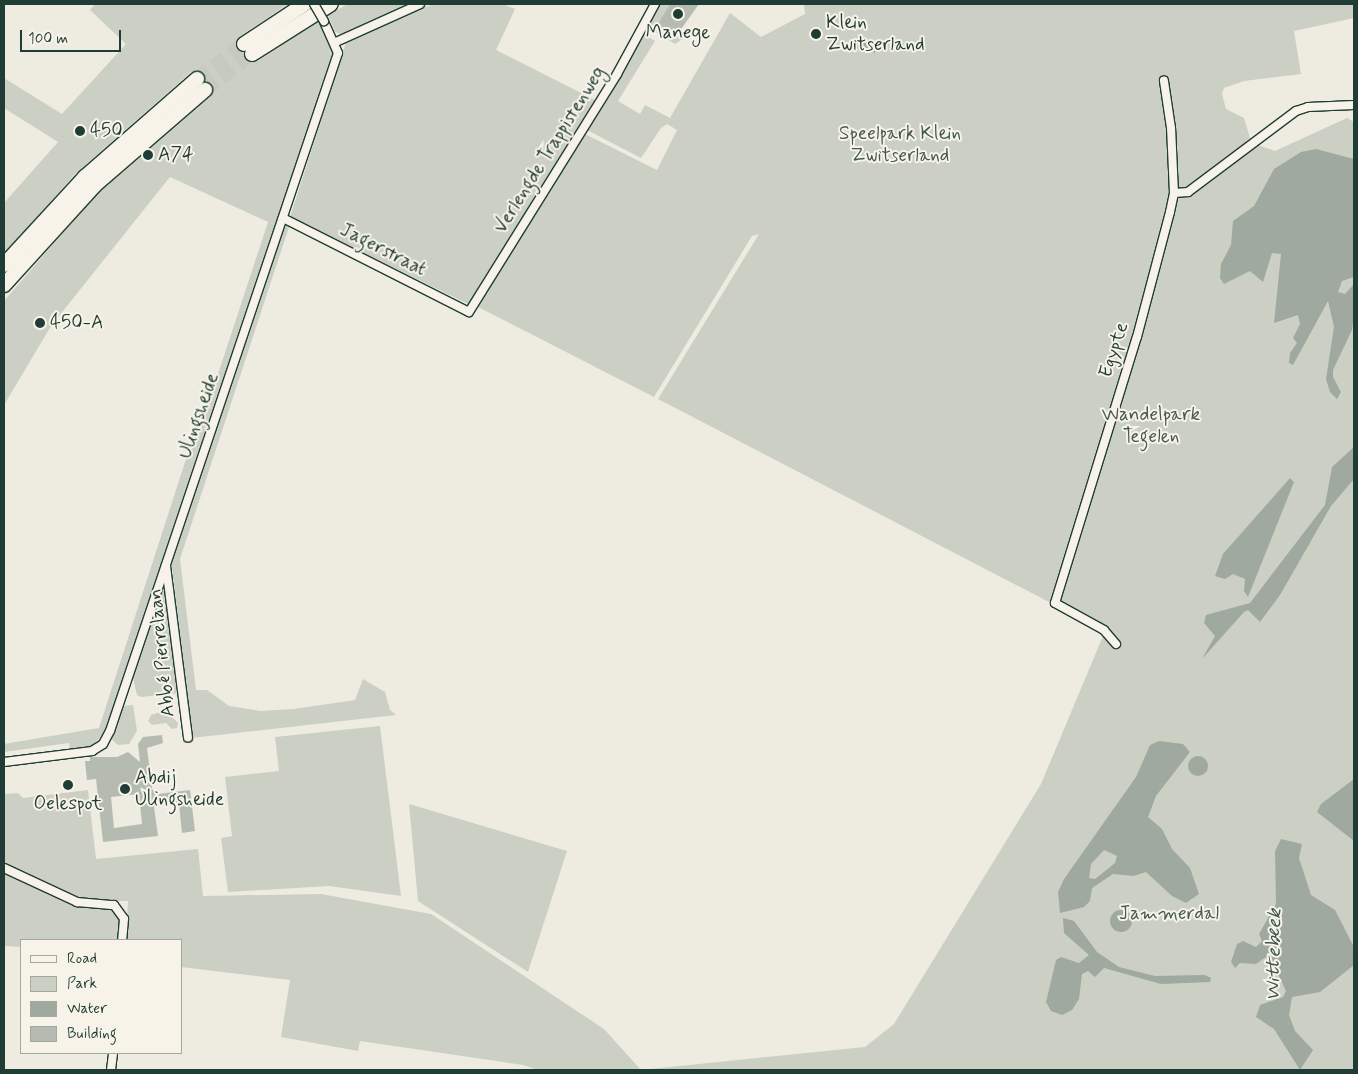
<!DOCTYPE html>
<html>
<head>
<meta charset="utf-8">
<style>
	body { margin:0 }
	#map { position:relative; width:1358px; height:1074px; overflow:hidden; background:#eeece1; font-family:Mynerve,sans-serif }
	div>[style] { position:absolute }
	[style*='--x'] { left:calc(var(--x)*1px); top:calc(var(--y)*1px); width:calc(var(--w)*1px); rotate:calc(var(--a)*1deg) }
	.green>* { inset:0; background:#cccfc4 }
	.water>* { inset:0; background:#9fa99f; transform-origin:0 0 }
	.round { border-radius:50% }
	.building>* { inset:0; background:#b5bbb0 }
	.motorway-tunnel>* { height:14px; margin-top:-7px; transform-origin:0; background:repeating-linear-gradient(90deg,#c5c9be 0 14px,transparent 0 21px) }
	.roads { filter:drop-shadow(1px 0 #1f3d34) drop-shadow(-1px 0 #1f3d34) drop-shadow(0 1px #1f3d34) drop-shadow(0 -1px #1f3d34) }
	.minor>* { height:8px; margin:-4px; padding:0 4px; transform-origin:4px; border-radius:4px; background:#f7f3e8 }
	.motorway>* { height:14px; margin:-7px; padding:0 7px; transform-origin:7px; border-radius:7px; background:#f7f3e8 }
	.bridges { filter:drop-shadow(1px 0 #1f3d34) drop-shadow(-1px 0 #1f3d34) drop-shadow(0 1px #1f3d34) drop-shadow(0 -1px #1f3d34) }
	.minor-bridge>* { height:8px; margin:-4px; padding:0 4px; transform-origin:4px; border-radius:4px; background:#f7f3e8 }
	.dots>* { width:14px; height:14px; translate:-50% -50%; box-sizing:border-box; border:2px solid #f7f3e8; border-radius:50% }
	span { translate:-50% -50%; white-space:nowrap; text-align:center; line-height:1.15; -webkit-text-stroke:4px #f7f3e8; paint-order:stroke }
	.poi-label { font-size:19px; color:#1f3d34 }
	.left { translate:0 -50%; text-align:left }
	.park-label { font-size:19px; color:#425a51 }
	.street-label { font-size:19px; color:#1f3d34 }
	.water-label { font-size:20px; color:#3f584f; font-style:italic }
	.frame { position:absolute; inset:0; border:5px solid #1f3d34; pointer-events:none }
	.legend { position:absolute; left:20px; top:939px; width:162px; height:115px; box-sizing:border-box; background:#f7f3e8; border:1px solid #a1aaa0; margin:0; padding:6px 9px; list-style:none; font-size:15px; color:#1f3d34 }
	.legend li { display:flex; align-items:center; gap:10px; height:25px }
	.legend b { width:25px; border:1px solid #a1aaa0 }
	.scale { position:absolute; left:20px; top:30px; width:101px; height:22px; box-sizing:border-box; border:2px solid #1f3d34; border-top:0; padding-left:6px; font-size:15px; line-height:18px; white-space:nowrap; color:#1f3d34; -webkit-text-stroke:4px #f7f3e8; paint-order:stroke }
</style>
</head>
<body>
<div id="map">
	<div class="green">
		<div style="clip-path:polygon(95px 4px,288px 4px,240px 36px,254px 58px,258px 61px,318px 21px,332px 44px,333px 56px,106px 730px,91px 748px,70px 751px,69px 743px,4px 752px,4px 744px,99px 728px,186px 459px,196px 441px,268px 222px,170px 177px,51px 326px,4px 405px,4px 301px,93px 198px,210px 97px,191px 72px,75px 174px,4px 254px,4px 203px,58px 142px,4px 108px,4px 78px,62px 114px,126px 44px,90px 10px)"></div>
		<div style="clip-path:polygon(348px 4px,412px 4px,344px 35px,335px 32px,328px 15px)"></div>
		<div style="clip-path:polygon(433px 4px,503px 4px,515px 9px,496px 50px,595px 100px,468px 304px,290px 217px,346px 42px)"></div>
		<div style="clip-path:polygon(658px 4px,670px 4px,657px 25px,684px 38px,675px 44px,649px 28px,648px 21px)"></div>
		<div style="clip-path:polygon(804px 4px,1354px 4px,1354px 18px,1294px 31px,1301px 74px,1244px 81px,1224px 88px,1222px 94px,1226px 109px,1244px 118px,1250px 138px,1247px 141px,1275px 151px,1347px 118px,1354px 122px,1354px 1070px,538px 1070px,523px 1065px,360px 1041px,358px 1051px,281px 1037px,290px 980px,181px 967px,181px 940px,126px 940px,128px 901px,83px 901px,4px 864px,4px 794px,18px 793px,23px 798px,88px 790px,96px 859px,198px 849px,203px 896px,321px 894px,431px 914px,604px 1029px,641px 1070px,865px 1047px,894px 1024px,1041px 784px,1103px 636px,1101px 629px,658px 399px,759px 234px,752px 236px,654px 397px,478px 307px,583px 133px,657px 170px,677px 130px,667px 124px,661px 128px,641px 158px,585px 129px,642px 33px,655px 41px,618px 101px,640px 114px,645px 105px,670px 118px,730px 13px,761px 37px,805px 14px)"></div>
		<div style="clip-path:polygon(284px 224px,289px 227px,180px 559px,196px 690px,207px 690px,229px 706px,260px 711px,294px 709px,355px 700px,363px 679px,385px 692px,390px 710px,396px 715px,191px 738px,171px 558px)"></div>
		<div style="clip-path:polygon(164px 579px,180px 693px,141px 697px,137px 695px,132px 674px)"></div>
		<div style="clip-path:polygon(133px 705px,137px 731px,129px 744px,118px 745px,110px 738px,121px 706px)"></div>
		<div style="clip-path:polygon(166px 710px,178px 723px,177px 728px,172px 729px,166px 723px,152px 725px,148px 721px,151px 715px)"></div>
		<div style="clip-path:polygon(380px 726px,401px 896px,329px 886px,228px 892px,221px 838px,232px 836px,225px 777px,279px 771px,275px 737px)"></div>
		<div style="clip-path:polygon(409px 804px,567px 851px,528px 972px,418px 901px)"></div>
		<div style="clip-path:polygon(4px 872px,74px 904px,114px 908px,121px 919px,119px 940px,21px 940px,21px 947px,4px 946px)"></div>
	</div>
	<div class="water">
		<div style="left:858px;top:38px;width:20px;height:10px;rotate:15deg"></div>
		<div style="clip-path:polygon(1316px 149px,1354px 159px,1354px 277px,1342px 281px,1338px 292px,1345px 294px,1354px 284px,1354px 314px,1352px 330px,1333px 370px,1333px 377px,1341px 392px,1337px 399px,1330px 392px,1326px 379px,1334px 327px,1328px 301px,1293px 365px,1289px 363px,1290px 353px,1297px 343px,1293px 338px,1300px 324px,1298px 315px,1274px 323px,1281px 254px,1272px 253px,1263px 282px,1250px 271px,1224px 284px,1220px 278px,1221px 264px,1231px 245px,1233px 221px,1254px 206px,1274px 169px,1301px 152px)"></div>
		<div style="clip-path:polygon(1354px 447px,1354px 479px,1331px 506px,1280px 595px,1260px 622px,1248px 610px,1244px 612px,1202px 659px,1215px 636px,1204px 623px,1206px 615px,1250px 603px,1325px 505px,1332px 467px)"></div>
		<div style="clip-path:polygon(1290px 478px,1294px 482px,1248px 597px,1244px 591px,1245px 579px,1233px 574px,1225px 579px,1215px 576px,1223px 554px)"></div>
		<div style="clip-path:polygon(evenodd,1159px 741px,1183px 744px,1190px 752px,1156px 796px,1148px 817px,1162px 829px,1172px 849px,1190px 868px,1199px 894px,1186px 903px,1172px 896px,1146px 872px,1133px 876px,1113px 874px,1092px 888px,1090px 901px,1084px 907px,1060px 913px,1058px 892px,1064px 879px,1136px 777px,1150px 745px,1159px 741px,1104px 850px,1117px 856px,1115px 863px,1095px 879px,1089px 878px,1091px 864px,1104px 850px)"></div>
		<div class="round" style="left:1188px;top:756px;width:20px;height:20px"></div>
		<div style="clip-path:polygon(1354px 779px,1354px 841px,1317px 812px,1321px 804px)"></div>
		<div style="clip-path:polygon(1281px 839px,1302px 844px,1299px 858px,1311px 895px,1335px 910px,1354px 947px,1354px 965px,1320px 992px,1292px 997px,1289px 1015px,1295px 1031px,1313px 1050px,1300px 1070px,1274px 1029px,1256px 1017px,1260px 1005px,1283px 997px,1286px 991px,1272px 961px,1266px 957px,1256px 964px,1240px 963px,1235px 968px,1231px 962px,1237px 944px,1243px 941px,1256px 947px,1262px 941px,1259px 934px,1276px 904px,1275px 851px)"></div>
		<div class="round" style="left:1110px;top:910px;width:22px;height:22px"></div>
		<div style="clip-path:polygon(1063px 918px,1074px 921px,1097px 952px,1119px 967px,1155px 976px,1205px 975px,1211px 978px,1210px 982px,1161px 984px,1104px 968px,1095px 977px,1088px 971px,1082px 974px,1079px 999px,1072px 1010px,1062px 1015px,1051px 1011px,1046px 1002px,1056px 960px,1061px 957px,1079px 963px,1089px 955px,1064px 933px)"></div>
	</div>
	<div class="building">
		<div style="clip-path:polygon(670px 4px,699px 4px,676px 36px,657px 25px)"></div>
		<div style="clip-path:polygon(evenodd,162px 735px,163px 743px,147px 748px,152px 789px,158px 794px,190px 790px,195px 831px,182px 833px,179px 804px,154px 807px,158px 836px,103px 842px,96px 779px,87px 780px,85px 761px,90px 761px,90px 757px,117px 757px,128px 752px,140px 762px,138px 744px,143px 737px,162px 735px,139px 794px,142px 824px,114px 828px,111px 797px,139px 794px)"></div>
	</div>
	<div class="motorway-tunnel">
		<div style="--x:197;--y:79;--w:59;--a:-36.7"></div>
		<div style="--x:205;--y:90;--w:59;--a:-37.5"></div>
	</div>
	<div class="roads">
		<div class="minor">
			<div style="--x:336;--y:42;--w:92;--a:-24.3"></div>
			<div style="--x:1174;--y:193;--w:14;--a:-4"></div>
			<div style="--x:1188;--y:192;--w:135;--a:-36.9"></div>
			<div style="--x:1296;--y:111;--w:13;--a:-18"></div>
			<div style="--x:1308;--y:107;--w:46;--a:-2.5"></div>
			<div style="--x:283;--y:218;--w:208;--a:26.8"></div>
			<div style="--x:469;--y:312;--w:280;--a:-58.1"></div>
			<div style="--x:617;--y:74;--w:80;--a:-61.5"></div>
			<div style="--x:166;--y:566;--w:173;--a:82.7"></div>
			<div style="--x:1116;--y:644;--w:18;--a:-131"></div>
			<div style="--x:1104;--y:630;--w:56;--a:-151.1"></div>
			<div style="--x:1055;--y:603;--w:278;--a:-72.9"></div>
			<div style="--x:1137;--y:337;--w:129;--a:-75.2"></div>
			<div style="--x:1170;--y:212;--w:19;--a:-78"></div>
			<div style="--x:1174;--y:193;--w:65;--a:-92.6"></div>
			<div style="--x:1171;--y:128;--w:48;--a:-98.5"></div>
			<div style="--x:4;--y:762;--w:89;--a:-7.1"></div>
			<div style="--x:92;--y:751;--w:13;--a:-32"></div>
			<div style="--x:103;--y:744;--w:15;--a:-62"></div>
			<div style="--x:110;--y:731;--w:715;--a:-71.41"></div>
			<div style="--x:338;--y:53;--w:35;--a:-114"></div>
			<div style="--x:4;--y:868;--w:81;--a:25"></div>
			<div style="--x:77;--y:902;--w:37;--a:5"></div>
			<div style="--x:114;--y:905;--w:17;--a:54"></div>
			<div style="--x:124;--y:919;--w:21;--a:95"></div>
			<div style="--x:111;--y:1070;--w:17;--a:-83"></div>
		</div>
		<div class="motorway">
			<div style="--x:244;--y:44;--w:73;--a:-33.3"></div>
			<div style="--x:252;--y:54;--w:93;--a:-32.3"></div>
			<div style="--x:4;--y:265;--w:120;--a:-47.4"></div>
			<div style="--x:85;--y:177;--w:149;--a:-41.2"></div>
			<div style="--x:4;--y:285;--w:134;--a:-47.7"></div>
			<div style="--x:94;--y:186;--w:147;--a:-40.9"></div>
		</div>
	</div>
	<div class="bridges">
		<div class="minor-bridge">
			<div style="--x:314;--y:4;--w:20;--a:60"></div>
		</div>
	</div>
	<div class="dots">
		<div style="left:678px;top:14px;background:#1f3d34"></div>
		<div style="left:816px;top:34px;background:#1f3d34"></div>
		<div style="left:80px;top:131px;background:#1f3d34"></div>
		<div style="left:148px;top:155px;background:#1f3d34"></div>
		<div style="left:40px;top:323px;background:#1f3d34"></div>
		<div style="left:68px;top:785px;background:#1f3d34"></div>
		<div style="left:125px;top:789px;background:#1f3d34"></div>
	</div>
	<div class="poi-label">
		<span class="left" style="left:826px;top:34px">Klein<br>Zwitserland</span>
		<span style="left:678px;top:33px">Manege</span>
		<span class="left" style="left:90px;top:131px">450</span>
		<span class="left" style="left:158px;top:155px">A74</span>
		<span class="left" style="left:50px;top:323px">450-A</span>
		<span class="left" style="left:135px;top:789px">Abdij<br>Ulingsheide</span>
		<span style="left:68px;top:804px">Oelespot</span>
	</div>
	<div class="park-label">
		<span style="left:900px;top:145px">Speelpark Klein<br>Zwitserland</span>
		<span style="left:1151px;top:426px">Wandelpark<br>Tegelen</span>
		<span style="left:1169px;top:914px">Jammerdal</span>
	</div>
	<div class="street-label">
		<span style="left:550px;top:150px;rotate:-58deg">Verlengde Trappistenweg</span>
		<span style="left:383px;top:250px;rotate:27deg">Jagerstraat</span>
		<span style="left:1114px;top:350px;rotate:-72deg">Egypte</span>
		<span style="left:199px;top:416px;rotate:-71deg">Ulingsheide</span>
		<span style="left:162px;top:653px;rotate:-96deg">Abbé Pierrelaan</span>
	</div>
	<div class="water-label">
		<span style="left:1274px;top:955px;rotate:-89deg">Wittebeek</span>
	</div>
	<div class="frame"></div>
	<ul class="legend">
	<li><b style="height:6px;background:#f7f3e8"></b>Road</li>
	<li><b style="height:14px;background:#cccfc4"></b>Park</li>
	<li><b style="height:14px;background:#9fa99f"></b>Water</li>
	<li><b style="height:14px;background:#b5bbb0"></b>Building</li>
	</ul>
	<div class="scale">100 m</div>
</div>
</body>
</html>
